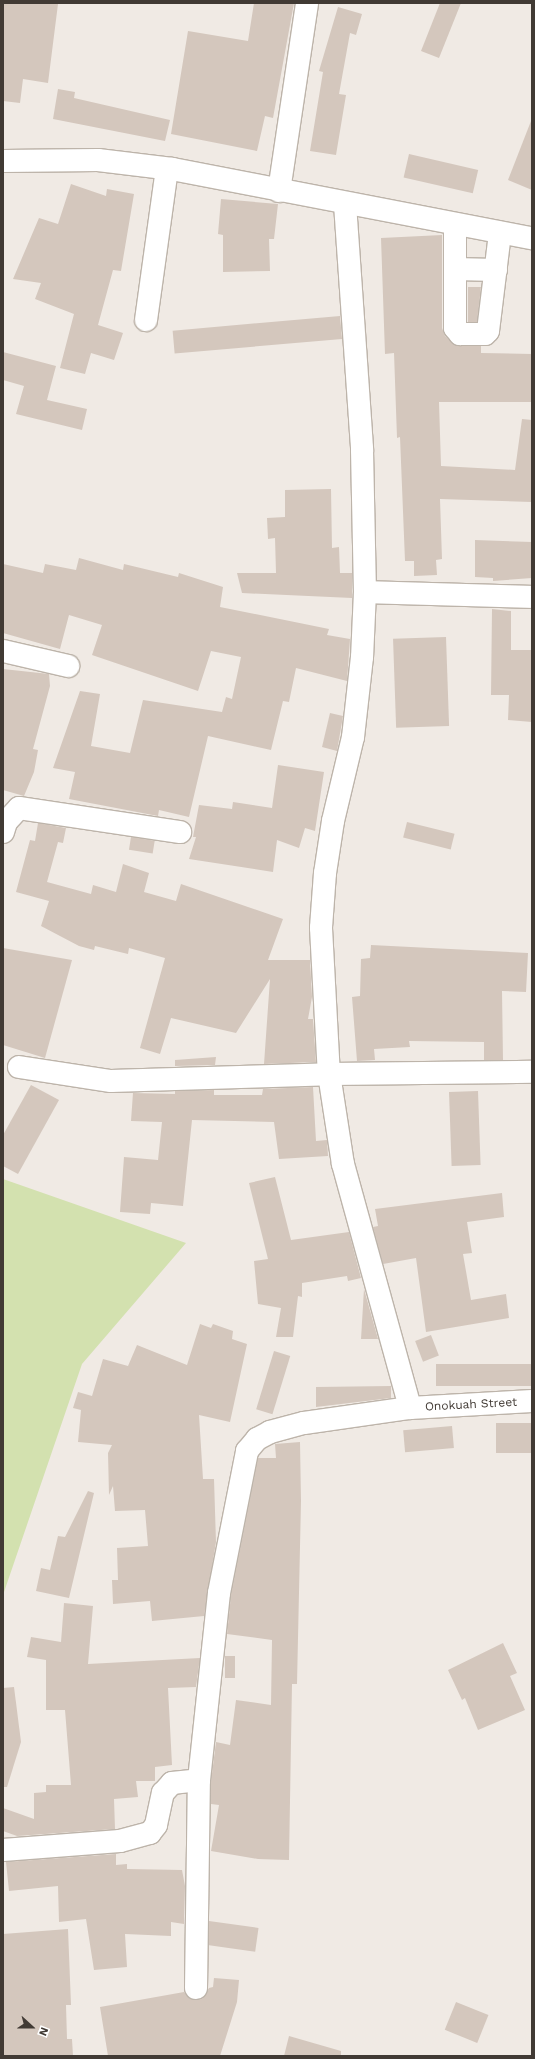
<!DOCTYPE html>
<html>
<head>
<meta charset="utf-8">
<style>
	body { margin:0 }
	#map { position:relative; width:535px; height:2059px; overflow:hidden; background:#f0eae4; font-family:"Work Sans",sans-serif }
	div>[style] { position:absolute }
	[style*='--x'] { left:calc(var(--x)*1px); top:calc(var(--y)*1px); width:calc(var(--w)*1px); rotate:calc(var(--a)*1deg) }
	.green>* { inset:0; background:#d3e1af }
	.building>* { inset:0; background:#d4c7bd; transform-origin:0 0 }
	.roads { filter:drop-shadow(1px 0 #bdb4aa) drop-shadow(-1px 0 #bdb4aa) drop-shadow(0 1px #bdb4aa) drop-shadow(0 -1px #bdb4aa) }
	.minor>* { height:22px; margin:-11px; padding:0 11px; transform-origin:11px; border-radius:11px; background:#fff }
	span { translate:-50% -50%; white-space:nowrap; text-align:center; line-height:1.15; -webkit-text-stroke:3px #fff; paint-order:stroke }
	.street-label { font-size:12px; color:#413a34 }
	.frame { position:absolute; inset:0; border:4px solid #413a34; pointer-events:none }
	.north { position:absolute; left:12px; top:2007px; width:40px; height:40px; -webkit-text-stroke:3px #fff; paint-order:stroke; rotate:111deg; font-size:11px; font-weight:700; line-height:16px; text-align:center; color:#413a34 }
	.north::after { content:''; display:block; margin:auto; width:14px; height:18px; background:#413a34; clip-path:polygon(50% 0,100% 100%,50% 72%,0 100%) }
</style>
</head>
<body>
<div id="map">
	<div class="green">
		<div style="clip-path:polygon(3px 1179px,186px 1243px,82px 1364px,3px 1595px)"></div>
	</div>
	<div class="building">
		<div style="clip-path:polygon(3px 3px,58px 4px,48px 83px,23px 79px,20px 103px,3px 101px)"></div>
		<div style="clip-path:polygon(254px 3px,294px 3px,273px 118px,265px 116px,257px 151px,171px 134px,188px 31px,248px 41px)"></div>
		<div style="clip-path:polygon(440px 3px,461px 3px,439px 58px,421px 51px)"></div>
		<div style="clip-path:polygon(338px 7px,362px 14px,356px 35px,350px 33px,339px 94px,346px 95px,336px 155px,310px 151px,323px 72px,319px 71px)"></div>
		<div style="clip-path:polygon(58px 89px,75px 92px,74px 98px,170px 120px,165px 141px,53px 119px)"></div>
		<div style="clip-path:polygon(531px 121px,532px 121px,532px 190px,508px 180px)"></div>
		<div style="left:409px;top:154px;width:71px;height:24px;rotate:13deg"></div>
		<div style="clip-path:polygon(71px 184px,106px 196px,107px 189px,134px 194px,121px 271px,113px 270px,98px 325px,123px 333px,114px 360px,91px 353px,85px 374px,60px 368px,74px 314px,35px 299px,41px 283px,13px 279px,39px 218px,58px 224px)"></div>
		<div style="clip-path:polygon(221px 199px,278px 204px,274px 239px,269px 239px,270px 271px,223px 272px,223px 235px,218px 234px)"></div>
		<div style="clip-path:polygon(442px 235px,442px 328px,445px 336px,455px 345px,481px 346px,481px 353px,532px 354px,532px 391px,531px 402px,439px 402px,441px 466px,515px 470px,522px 419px,532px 420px,532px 502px,440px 499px,442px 559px,436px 560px,437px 575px,414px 576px,414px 561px,405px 561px,400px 437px,397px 438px,394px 353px,385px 354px,381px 238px)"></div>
		<div style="clip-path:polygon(468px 287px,481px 287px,477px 322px,468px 322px)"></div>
		<div style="left:340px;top:316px;width:23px;height:168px;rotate:85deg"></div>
		<div style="clip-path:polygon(3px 352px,56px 366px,47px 400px,87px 409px,82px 430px,16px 414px,24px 386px,3px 380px)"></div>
		<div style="clip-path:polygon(331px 489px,332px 548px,339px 547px,340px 573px,352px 573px,352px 598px,242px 593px,237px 573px,276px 573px,275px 538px,268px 539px,267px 518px,285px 517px,285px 490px)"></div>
		<div style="clip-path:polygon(475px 540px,532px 542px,532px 578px,493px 581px,493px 578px,475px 577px)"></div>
		<div style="clip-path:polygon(79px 558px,123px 570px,124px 564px,178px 577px,179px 573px,223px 587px,220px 607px,329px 629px,327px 635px,350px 639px,347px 681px,296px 668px,289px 702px,283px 701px,271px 750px,208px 736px,189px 817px,159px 810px,158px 816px,69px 799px,75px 772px,53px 768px,80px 691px,100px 694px,91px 746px,130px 753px,143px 700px,222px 712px,226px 697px,232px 699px,241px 657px,211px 651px,198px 691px,92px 655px,102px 625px,69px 615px,60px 649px,3px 633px,3px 564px,43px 573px,45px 564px,76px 570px)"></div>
		<div style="clip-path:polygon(492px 609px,511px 611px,511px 650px,532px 650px,532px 722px,508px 720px,509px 695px,491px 695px)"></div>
		<div style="left:446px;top:637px;width:89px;height:53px;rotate:88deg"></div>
		<div style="clip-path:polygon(3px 669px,49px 674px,50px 686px,33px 749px,38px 750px,34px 772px,24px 796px,3px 790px)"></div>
		<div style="clip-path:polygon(330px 713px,343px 716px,337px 751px,322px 747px)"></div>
		<div style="clip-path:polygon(278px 765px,324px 772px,315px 831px,305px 828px,299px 848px,277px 840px,273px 872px,189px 859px,196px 837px,193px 837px,199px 805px,232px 809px,233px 802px,272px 808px)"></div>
		<div style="left:407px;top:822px;width:49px;height:16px;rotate:14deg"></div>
		<div style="clip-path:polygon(38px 823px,66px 828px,63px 843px,58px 842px,47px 882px,91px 894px,93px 885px,116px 892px,123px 864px,149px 873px,144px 892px,176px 901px,181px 884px,283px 919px,268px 960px,310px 960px,312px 997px,308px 1019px,313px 1019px,316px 1062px,264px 1064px,270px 979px,236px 1033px,171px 1018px,160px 1054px,140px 1048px,165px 958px,129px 948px,128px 954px,95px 946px,94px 950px,79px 946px,41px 926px,49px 901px,16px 892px,30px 840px,35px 841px)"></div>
		<div style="left:131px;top:837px;width:24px;height:13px;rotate:9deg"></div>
		<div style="clip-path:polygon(371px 945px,528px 953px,526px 992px,502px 991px,503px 1060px,484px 1060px,484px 1042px,409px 1041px,410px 1047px,374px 1049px,375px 1060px,357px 1061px,352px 997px,360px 996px,361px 959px,370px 958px)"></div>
		<div style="clip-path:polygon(3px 948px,72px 960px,45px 1058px,3px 1045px)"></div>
		<div style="clip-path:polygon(216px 1057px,215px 1065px,175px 1066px,175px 1060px)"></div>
		<div style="clip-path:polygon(31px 1085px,59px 1100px,18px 1174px,3px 1166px,3px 1135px)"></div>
		<div style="clip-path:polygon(313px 1087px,316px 1141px,327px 1140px,328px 1156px,279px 1159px,274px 1122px,192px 1120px,183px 1206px,151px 1203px,150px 1214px,120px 1212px,124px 1157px,158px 1160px,162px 1122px,131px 1121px,133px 1093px,175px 1094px,175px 1091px,214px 1090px,214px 1095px,262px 1095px,263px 1089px)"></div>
		<div style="left:478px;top:1091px;width:74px;height:29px;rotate:88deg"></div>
		<div style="clip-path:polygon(275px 1177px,291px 1240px,349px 1232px,361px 1278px,348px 1281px,347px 1276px,302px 1283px,302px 1297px,298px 1296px,293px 1337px,276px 1337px,281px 1308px,258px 1304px,254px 1261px,268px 1259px,249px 1183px)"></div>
		<div style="clip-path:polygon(502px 1193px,504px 1217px,467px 1222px,472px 1253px,463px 1254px,471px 1300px,506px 1294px,509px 1318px,426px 1332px,416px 1258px,383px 1264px,373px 1227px,378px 1226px,375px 1209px)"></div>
		<div style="clip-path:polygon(364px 1289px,378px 1339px,361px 1339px)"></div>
		<div style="clip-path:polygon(200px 1324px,211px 1328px,213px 1324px,233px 1331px,232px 1339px,247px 1344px,230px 1422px,199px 1415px,203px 1479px,214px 1479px,216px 1542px,204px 1616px,152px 1621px,150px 1601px,113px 1604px,112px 1580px,118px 1580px,117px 1548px,148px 1546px,145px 1510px,115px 1511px,113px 1486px,109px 1495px,108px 1453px,112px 1445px,78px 1442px,81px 1410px,73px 1408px,78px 1392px,92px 1396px,103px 1359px,128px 1366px,137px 1345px,187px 1365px)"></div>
		<div style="left:431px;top:1335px;width:22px;height:17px;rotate:69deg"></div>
		<div style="left:274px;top:1351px;width:17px;height:61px;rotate:17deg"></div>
		<div style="left:532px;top:1364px;width:22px;height:96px;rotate:90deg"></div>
		<div style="clip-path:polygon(391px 1386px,391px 1398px,316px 1407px,316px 1387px)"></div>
		<div style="left:532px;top:1423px;width:30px;height:36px;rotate:90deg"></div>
		<div style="left:452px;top:1426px;width:22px;height:49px;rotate:85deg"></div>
		<div style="clip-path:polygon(300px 1442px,301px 1501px,297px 1684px,292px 1684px,289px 1860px,258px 1859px,211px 1851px,219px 1805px,211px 1804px,211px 1781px,216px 1742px,230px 1745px,236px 1700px,271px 1705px,272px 1640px,227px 1634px,231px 1595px,258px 1458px,276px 1458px,275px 1444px)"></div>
		<div style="clip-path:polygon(88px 1491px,94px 1493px,69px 1598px,36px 1591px,41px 1568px,50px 1570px,58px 1536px,65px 1537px)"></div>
		<div style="clip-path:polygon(64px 1603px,93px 1606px,88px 1664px,200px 1658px,196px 1687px,168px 1688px,172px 1765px,155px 1767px,155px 1781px,136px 1781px,138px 1797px,114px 1799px,115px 1829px,17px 1836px,3px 1831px,3px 1808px,34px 1819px,34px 1793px,46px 1792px,46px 1785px,71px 1785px,65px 1710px,46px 1710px,46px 1660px,27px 1657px,31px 1637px,61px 1642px)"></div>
		<div style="clip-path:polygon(503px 1643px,517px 1673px,510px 1676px,525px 1710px,478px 1730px,465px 1698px,462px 1700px,448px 1670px)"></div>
		<div style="left:225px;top:1656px;width:10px;height:22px"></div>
		<div style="clip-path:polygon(14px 1687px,21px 1742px,7px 1787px,3px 1787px,3px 1688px)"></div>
		<div style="clip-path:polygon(116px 1854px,116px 1865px,127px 1864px,127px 1869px,182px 1870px,185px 1886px,184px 1924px,171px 1922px,171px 1936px,125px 1934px,127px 1967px,94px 1970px,86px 1919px,59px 1922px,58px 1886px,9px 1891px,6px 1862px)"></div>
		<div style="left:209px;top:1921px;width:50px;height:24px;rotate:8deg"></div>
		<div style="clip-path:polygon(68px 1929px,71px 2005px,66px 2005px,67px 2039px,72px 2039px,73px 2056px,3px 2056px,3px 1934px)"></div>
		<div style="clip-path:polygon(214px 1978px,239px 1980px,237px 2002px,220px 2056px,108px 2056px,100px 2007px,184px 1992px,189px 1998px,196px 2000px,202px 1999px,209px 1988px,213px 1987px)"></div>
		<div style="left:456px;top:2002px;width:35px;height:30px;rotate:22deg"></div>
		<div style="clip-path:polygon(289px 2036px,341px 2051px,341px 2056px,284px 2056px)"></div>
	</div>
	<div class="roads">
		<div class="minor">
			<div style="--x:3;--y:161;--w:95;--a:-0.6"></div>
			<div style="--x:98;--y:160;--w:75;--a:6.9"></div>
			<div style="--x:172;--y:169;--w:367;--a:10.9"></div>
			<div style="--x:279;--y:191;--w:190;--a:-81.5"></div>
			<div style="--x:345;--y:204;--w:247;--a:86"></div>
			<div style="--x:362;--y:450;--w:142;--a:88.8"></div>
			<div style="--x:365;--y:592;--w:65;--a:92.6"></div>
			<div style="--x:362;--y:657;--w:81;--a:96.4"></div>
			<div style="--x:353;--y:737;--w:86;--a:103.4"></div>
			<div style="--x:333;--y:821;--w:53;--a:98.7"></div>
			<div style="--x:325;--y:873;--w:55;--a:94.2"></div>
			<div style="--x:321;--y:928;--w:146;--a:86.9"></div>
			<div style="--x:329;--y:1074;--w:91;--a:81.2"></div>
			<div style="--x:343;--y:1164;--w:253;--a:74.6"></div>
			<div style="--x:455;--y:224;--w:104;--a:90"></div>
			<div style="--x:455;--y:328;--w:8;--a:50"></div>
			<div style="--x:460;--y:334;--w:25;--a:0"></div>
			<div style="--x:485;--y:334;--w:4;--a:-45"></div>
			<div style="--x:488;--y:331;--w:99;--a:-83"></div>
			<div style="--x:455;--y:269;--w:41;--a:1.4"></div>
			<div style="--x:146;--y:320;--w:152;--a:-82.1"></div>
			<div style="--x:365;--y:592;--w:167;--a:1.7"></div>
			<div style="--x:3;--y:651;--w:67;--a:13"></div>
			<div style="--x:3;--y:832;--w:10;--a:-73"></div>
			<div style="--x:6;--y:822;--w:19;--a:-47"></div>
			<div style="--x:19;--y:808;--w:163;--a:8.5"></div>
			<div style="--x:19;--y:1067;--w:93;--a:8.7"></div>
			<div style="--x:111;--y:1081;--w:218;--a:-1.8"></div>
			<div style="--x:329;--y:1074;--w:203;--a:-0.6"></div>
			<div style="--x:3;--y:1850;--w:117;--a:-4.4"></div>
			<div style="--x:120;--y:1841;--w:31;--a:-15"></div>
			<div style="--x:150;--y:1833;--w:10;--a:-53"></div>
			<div style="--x:156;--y:1825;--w:33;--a:-78"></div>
			<div style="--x:163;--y:1793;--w:13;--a:-48"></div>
			<div style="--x:172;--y:1783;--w:27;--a:-6"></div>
			<div style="--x:196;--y:1988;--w:208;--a:-89.2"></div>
			<div style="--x:199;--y:1780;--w:188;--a:-83.9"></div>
			<div style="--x:219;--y:1593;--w:145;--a:-78.8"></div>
			<div style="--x:247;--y:1451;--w:16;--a:-50"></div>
			<div style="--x:257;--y:1439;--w:15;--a:-28"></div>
			<div style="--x:270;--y:1432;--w:35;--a:-15"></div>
			<div style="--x:304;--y:1423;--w:107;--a:-8.1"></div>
			<div style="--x:410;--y:1408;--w:122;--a:-3.3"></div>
		</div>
	</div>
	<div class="street-label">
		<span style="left:471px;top:1405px;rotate:-3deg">Onokuah Street</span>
	</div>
	<div class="frame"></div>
	<div class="north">N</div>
</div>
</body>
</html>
